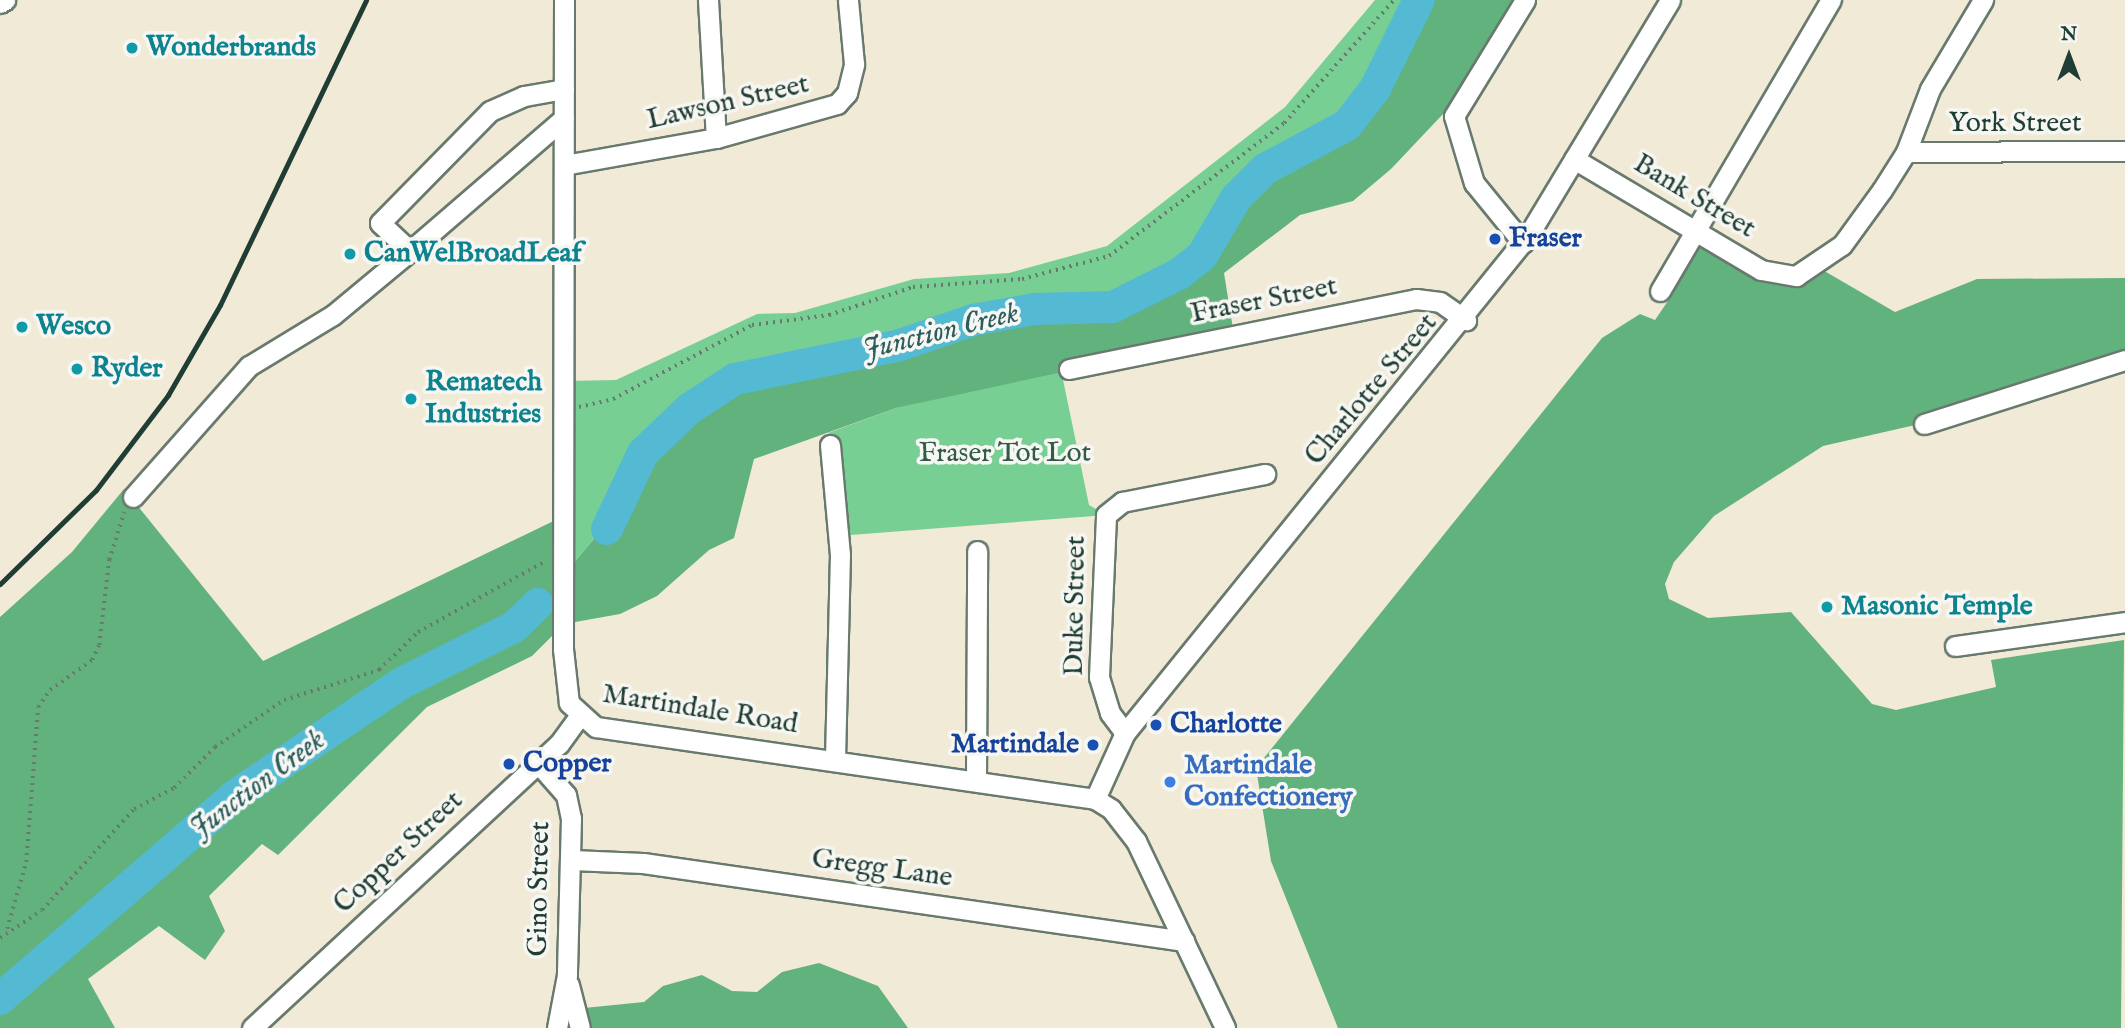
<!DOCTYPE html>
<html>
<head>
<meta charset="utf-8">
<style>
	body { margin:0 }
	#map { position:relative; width:2125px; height:1028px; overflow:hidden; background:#f1ead6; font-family:"IM FELL English",serif }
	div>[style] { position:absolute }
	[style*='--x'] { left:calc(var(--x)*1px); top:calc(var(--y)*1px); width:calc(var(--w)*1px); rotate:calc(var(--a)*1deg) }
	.green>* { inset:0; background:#78cf94 }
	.forest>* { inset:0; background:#62b27e }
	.river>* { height:32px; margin:-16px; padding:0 16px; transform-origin:16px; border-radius:16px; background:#54b9d3 }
	.path>* { height:3.5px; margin-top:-1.75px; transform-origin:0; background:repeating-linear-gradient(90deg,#687a6d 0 2px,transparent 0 7px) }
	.roads { filter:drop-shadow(2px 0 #687a6d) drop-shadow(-2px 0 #687a6d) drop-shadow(0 2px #687a6d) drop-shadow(0 -2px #687a6d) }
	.minor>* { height:19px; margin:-9.5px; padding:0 9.5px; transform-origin:9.5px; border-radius:9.5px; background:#fff }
	.rail>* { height:5px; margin:-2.5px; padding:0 2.5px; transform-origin:2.5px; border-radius:2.5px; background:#1f3d34 }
	.dots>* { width:19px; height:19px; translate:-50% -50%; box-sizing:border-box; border:4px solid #f6f6f2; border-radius:50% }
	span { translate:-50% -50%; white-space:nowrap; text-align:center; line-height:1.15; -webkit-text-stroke:7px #f6f6f2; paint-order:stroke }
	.culture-label { font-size:28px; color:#0d838f; font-weight:700 }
	.left { translate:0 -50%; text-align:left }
	.street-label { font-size:28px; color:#1f3d34 }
	.transit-label { font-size:28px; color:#164399; font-weight:700 }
	.right { translate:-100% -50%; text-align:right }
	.park-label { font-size:28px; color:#315a47 }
	.shop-label { font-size:28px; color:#366cbe; font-weight:700 }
	.water-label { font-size:30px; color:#2c5c5c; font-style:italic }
	.north { position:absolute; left:2034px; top:21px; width:70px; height:70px; -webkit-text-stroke:5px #f6f6f2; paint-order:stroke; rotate:0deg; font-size:19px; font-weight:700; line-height:28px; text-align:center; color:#1f3d34 }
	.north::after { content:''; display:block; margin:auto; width:24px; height:32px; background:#1f3d34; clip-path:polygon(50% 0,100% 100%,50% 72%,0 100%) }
</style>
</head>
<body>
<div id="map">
	<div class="green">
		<div style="clip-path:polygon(1375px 0,1417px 0,1374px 88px,1347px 125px,1264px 168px,1235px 197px,1201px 255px,1178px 273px,1113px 306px,1035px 307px,973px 318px,900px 344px,735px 378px,688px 408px,642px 452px,600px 532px,564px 574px,567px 381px,616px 380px,757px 314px,795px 313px,914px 279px,1009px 273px,1107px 246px,1285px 107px)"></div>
		<div style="clip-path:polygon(1061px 370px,1089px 505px,1107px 515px,838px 536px,828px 433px,896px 408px)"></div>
	</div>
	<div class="forest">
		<div style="clip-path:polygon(1417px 0,1514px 0,1443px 114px,1391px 169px,1353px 201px,1300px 215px,1224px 273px,1234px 335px,896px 408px,754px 459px,734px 538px,709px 550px,657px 596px,620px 614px,564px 624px,532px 656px,427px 707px,278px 855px,262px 844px,209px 896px,225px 931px,205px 960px,159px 926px,88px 979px,115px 1028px,0 1028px,0 617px,72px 552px,124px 489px,263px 661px,564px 516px,565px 573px,600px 532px,642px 452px,688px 408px,735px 378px,900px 344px,973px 318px,1035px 307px,1113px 306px,1178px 273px,1201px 255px,1235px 197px,1264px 168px,1347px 124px,1374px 88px)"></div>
		<div style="clip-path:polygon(1695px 227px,1762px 270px,1814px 265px,1895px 312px,1977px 279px,2125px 278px,2125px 359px,1924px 423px,1823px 446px,1714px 516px,1674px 562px,1665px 584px,1669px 599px,1708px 618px,1791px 612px,1872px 704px,1896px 710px,1996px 687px,1991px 660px,2124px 640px,2121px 1028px,1338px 1028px,1271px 861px,1256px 768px,1602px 338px,1640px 314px,1655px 320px,1670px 298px,1671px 270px)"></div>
		<div style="clip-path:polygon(819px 963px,878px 986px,908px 1028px,556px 1028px,574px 1009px,644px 1002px,663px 986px,702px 975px,732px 991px,757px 992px,782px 972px)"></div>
	</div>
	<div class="river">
		<div style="--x:607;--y:529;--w:84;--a:-64.7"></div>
		<div style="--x:643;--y:453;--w:64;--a:-43.7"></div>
		<div style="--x:689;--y:409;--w:55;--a:-33.1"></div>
		<div style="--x:735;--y:379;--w:168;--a:-11.6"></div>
		<div style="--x:900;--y:345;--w:77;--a:-18.9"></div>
		<div style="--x:973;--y:320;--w:63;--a:-10.1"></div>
		<div style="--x:1035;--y:309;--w:78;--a:-1.5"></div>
		<div style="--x:1113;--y:307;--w:74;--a:-26.6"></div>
		<div style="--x:1179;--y:274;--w:29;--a:-38"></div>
		<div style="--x:1202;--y:256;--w:67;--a:-59.6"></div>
		<div style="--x:1236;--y:198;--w:41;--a:-45"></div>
		<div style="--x:1265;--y:169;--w:93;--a:-28.2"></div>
		<div style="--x:1347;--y:125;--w:46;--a:-52.1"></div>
		<div style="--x:1375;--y:89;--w:99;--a:-63.7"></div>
		<div style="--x:0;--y:999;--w:310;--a:-40.9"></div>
		<div style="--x:234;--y:796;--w:200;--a:-34"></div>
		<div style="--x:400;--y:684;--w:127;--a:-26.6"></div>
		<div style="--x:514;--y:627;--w:33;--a:-44"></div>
	</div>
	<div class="path">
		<div style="--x:579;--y:407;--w:35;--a:-13"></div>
		<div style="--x:613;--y:399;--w:157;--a:-28"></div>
		<div style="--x:752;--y:325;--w:78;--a:-7.4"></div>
		<div style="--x:829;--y:315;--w:89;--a:-18.4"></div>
		<div style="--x:913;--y:287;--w:109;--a:-4.2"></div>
		<div style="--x:1022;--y:279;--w:90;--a:-14.8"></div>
		<div style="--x:1109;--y:256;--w:220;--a:-37.2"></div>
		<div style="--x:1284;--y:123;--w:165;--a:-48.2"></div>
		<div style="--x:7;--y:929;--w:70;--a:-74.2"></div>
		<div style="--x:26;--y:862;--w:155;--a:-85.6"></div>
		<div style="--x:38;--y:707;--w:21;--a:-55"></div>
		<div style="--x:50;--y:690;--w:52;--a:-35.5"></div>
		<div style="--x:92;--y:660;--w:17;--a:-65"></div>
		<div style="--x:99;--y:645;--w:86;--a:-83.3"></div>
		<div style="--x:109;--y:560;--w:50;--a:-72.6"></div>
		<div style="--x:0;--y:938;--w:50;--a:-33.7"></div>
		<div style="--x:42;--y:910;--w:137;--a:-47.7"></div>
		<div style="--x:134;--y:809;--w:45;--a:-27.7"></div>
		<div style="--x:174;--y:788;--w:58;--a:-45"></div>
		<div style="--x:215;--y:747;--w:83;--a:-34.3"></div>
		<div style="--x:284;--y:700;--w:100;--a:-17.5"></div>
		<div style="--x:379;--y:670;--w:54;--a:-44.3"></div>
		<div style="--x:418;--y:632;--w:144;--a:-29.1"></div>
	</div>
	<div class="roads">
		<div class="minor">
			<div style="--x:564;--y:0;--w:649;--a:90.09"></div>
			<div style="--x:563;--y:649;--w:54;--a:83.7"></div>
			<div style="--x:569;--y:703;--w:36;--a:42"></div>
			<div style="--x:596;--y:727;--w:504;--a:8.21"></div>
			<div style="--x:1095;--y:799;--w:19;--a:32"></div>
			<div style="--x:1111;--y:809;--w:41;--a:52"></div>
			<div style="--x:1136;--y:841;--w:207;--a:64.5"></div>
			<div style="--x:708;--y:0;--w:138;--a:86.7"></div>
			<div style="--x:0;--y:3;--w:6;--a:-31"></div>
			<div style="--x:564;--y:89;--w:41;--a:170.1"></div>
			<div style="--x:524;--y:96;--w:37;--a:156"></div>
			<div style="--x:490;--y:111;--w:157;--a:134.5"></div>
			<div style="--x:380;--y:223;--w:41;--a:43"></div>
			<div style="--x:410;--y:251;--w:203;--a:-40.8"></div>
			<div style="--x:1906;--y:152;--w:219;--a:-0.3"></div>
			<div style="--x:1574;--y:159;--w:217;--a:30.7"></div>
			<div style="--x:1761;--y:270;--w:36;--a:10"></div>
			<div style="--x:1796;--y:276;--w:55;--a:-34"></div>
			<div style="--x:1842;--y:245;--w:68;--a:-54"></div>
			<div style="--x:1882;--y:190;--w:45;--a:-57.7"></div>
			<div style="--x:1906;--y:152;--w:67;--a:-69.1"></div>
			<div style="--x:1930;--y:89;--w:104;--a:-59.2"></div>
			<div style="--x:564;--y:165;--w:154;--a:-10.1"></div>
			<div style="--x:716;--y:138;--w:126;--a:-15.7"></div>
			<div style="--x:837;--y:104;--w:15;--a:-48"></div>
			<div style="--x:847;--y:93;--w:30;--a:-76"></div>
			<div style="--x:854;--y:64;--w:64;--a:-95.4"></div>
			<div style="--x:1523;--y:243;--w:77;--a:-129.2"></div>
			<div style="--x:1474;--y:183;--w:70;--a:-106.6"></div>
			<div style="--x:1454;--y:116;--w:136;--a:-58.5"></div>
			<div style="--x:1660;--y:291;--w:338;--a:-59.6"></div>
			<div style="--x:1069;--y:369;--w:354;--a:-11.4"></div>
			<div style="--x:1416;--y:299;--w:24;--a:7"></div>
			<div style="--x:1440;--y:302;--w:32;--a:35"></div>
			<div style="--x:1924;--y:424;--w:211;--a:-17.7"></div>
			<div style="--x:830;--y:445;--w:109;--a:84.8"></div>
			<div style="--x:840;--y:554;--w:205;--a:91.4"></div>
			<div style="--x:133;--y:497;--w:175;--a:-48.5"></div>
			<div style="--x:249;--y:366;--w:98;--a:-31.3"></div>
			<div style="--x:333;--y:315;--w:100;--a:-39.7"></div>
			<div style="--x:1955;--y:646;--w:172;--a:-8"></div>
			<div style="--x:1125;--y:733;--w:25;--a:-127"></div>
			<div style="--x:1110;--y:713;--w:38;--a:-107"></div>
			<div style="--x:1099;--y:677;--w:162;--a:-87.5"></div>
			<div style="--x:1106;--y:515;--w:21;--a:-39"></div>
			<div style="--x:1122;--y:502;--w:146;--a:-11.1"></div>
			<div style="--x:537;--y:762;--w:44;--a:48.7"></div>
			<div style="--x:566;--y:795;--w:24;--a:78"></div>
			<div style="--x:571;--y:818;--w:157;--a:91.5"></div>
			<div style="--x:567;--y:975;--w:54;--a:100.7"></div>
			<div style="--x:976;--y:779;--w:228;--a:-89.7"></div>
			<div style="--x:1095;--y:799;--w:72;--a:-65.6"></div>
			<div style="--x:1125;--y:733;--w:642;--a:-51.01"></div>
			<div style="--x:1529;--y:234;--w:273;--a:-58.9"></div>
			<div style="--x:572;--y:860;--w:71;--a:2.4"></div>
			<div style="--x:643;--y:863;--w:547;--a:8.2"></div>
			<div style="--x:569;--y:985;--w:44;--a:75.7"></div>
			<div style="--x:252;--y:1028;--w:418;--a:-42.8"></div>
			<div style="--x:559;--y:744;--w:36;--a:-54"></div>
		</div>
	</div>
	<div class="rail">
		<div style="--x:0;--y:584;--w:134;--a:-44.4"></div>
		<div style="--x:96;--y:490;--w:119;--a:-52.8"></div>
		<div style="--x:168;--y:395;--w:104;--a:-60"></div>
		<div style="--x:220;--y:305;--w:338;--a:-64.4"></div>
	</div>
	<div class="dots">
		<div style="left:132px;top:48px;background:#0f9aa8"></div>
		<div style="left:1495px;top:239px;background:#1a4fb4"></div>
		<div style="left:350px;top:254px;background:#0f9aa8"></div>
		<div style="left:22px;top:327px;background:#0f9aa8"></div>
		<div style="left:77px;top:369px;background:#0f9aa8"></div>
		<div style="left:411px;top:399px;background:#0f9aa8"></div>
		<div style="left:1827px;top:607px;background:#0f9aa8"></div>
		<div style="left:1156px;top:725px;background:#1a4fb4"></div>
		<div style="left:1093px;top:745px;background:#1a4fb4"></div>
		<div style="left:509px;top:764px;background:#1a4fb4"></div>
		<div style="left:1170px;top:782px;background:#3f7fe0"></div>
	</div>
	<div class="culture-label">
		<span class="left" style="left:146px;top:48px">Wonderbrands</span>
		<span class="left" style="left:364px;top:254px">CanWelBroadLeaf</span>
		<span class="left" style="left:36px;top:327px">Wesco</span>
		<span class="left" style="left:91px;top:369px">Ryder</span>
		<span class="left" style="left:425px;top:399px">Rematech<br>Industries</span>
		<span class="left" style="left:1841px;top:607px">Masonic Temple</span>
	</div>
	<div class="street-label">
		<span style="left:728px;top:103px;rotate:-13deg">Lawson Street</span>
		<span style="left:2015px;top:124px">York Street</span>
		<span style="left:1694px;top:197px;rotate:31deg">Bank Street</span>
		<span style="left:1264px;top:301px;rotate:-11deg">Fraser Street</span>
		<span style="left:1372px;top:390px;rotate:-50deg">Charlotte Street</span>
		<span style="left:1076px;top:606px;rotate:-89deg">Duke Street</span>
		<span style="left:700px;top:710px;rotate:9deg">Martindale Road</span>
		<span style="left:399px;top:853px;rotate:-43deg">Copper Street</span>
		<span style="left:882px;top:869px;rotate:8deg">Gregg Lane</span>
		<span style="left:540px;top:889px;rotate:-89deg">Gino Street</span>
	</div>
	<div class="transit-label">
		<span class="left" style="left:1509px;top:239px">Fraser</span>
		<span class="left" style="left:1170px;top:725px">Charlotte</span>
		<span class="right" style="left:1079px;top:745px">Martindale</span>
		<span class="left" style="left:523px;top:764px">Copper</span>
	</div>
	<div class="park-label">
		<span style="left:1005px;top:454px">Fraser Tot Lot</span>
	</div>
	<div class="shop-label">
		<span class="left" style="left:1184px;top:782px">Martindale<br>Confectionery</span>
	</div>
	<div class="water-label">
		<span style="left:941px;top:332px;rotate:-14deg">Junction Creek</span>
		<span style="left:258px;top:785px;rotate:-37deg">Junction Creek</span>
	</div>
	<div class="north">N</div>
</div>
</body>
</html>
